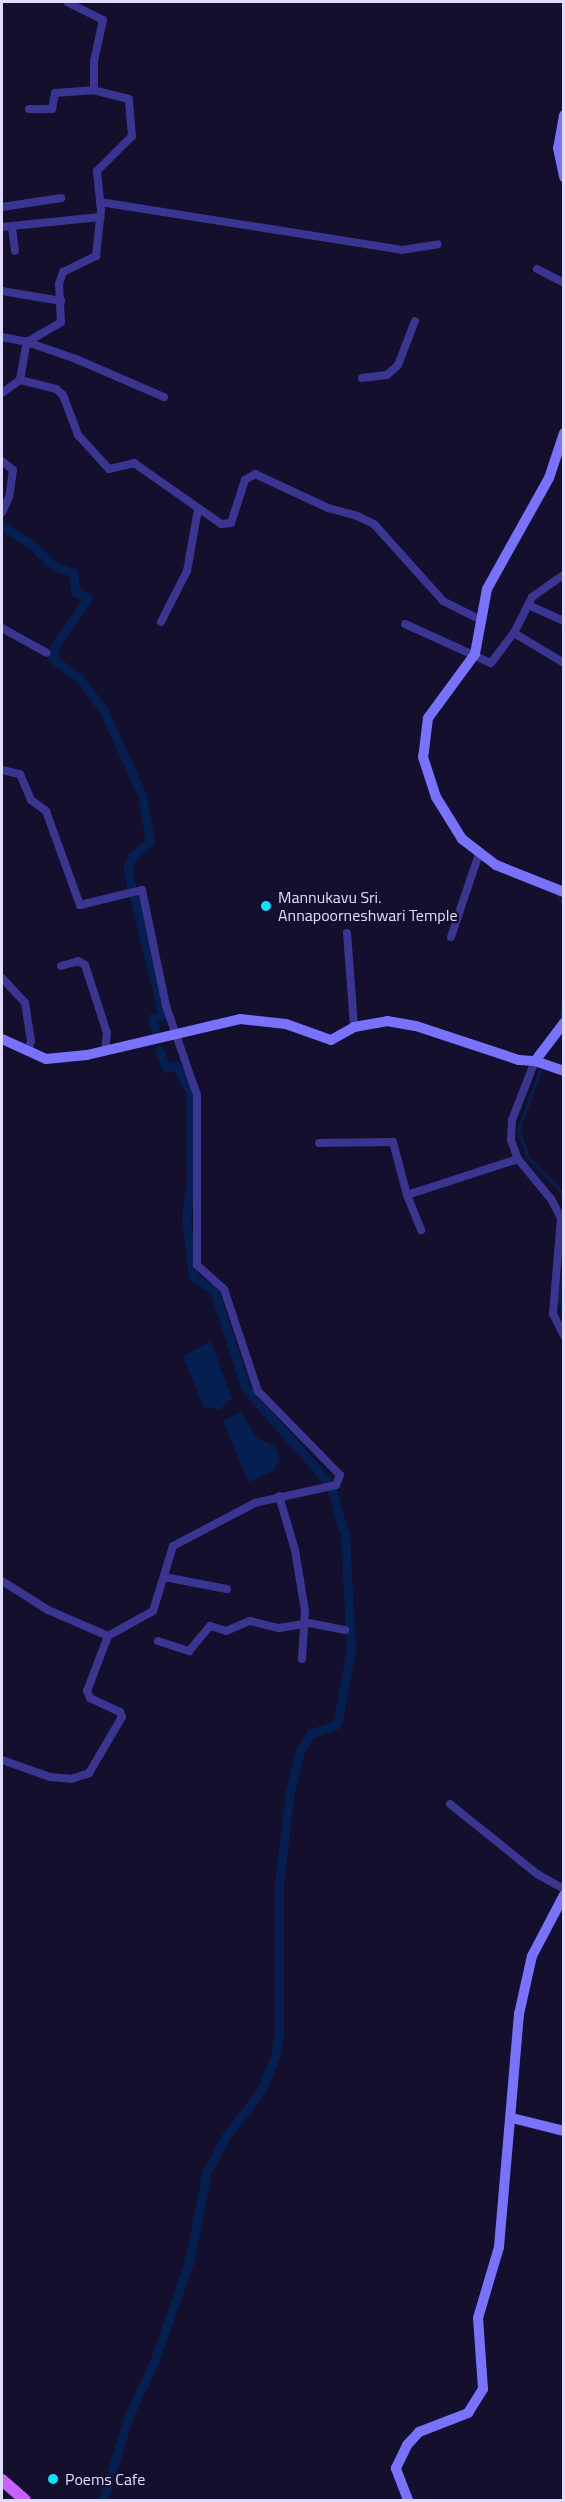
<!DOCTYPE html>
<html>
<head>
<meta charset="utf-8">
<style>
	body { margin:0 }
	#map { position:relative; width:565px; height:2502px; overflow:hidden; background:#140f2d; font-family:"Titillium Web",sans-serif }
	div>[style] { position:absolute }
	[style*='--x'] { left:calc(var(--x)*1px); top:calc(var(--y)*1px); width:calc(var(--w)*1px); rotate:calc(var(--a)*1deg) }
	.water>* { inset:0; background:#051f50 }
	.stream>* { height:3px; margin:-1.5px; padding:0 1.5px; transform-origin:1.5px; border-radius:1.5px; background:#051f50 }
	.canal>* { height:9px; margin:-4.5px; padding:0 4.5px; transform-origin:4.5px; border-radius:4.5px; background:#051f50 }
	.street>* { height:8px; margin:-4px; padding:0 4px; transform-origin:4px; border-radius:4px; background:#3a3591 }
	.secondary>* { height:10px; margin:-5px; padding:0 5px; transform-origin:5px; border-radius:5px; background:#7872ff }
	.primary>* { height:12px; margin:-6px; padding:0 6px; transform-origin:6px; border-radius:6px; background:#c762ff }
	.dots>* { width:16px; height:16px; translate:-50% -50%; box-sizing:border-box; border:3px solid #140f2d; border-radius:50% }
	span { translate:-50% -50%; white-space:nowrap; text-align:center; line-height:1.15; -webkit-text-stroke:4.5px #140f2d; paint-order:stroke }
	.poi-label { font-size:16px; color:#e0dbff }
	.left { translate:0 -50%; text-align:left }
	.frame { position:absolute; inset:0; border:3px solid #e0dbff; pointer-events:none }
</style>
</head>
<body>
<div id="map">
	<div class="water">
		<div style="clip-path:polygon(211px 1341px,232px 1399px,219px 1410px,203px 1406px,183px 1356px)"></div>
		<div style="clip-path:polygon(241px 1412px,257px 1438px,275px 1446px,280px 1460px,272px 1472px,248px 1482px,223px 1421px)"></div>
	</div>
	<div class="stream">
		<div style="--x:557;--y:894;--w:15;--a:62"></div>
		<div style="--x:559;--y:1024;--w:28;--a:-80"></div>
		<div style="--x:540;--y:1071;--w:63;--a:110.4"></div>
		<div style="--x:518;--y:1130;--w:29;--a:70"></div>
		<div style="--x:528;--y:1157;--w:47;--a:46.7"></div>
		<div style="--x:560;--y:1191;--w:11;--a:68"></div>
		<div style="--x:564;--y:1262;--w:36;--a:98"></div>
		<div style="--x:559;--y:1298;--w:23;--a:77"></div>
	</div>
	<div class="canal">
		<div style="--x:2;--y:526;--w:34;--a:32"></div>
		<div style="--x:31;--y:544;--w:33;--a:44"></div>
		<div style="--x:55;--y:567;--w:19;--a:16"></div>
		<div style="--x:73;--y:572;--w:20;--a:84"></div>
		<div style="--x:75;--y:592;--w:14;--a:25"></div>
		<div style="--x:88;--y:598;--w:58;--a:124.5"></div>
		<div style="--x:55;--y:646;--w:12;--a:104"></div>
		<div style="--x:52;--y:658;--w:35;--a:37"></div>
		<div style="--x:80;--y:679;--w:40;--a:53"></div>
		<div style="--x:104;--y:711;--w:92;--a:65.7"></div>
		<div style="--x:142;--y:795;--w:48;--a:80.3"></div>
		<div style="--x:150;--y:842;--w:23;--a:142"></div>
		<div style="--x:132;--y:856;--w:11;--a:112"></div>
		<div style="--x:128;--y:866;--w:21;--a:82"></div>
		<div style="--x:134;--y:897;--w:122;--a:76.2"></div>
		<div style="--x:163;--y:1015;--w:11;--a:165"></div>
		<div style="--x:152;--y:1018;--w:11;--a:75"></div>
		<div style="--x:159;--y:1050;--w:19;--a:69"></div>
		<div style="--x:166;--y:1068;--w:10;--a:-17"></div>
		<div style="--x:176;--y:1065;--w:30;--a:62"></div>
		<div style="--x:190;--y:1091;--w:87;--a:89.3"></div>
		<div style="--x:191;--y:1178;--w:39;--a:97"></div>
		<div style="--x:186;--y:1217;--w:60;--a:83.3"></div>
		<div style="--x:193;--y:1277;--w:25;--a:32"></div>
		<div style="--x:214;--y:1290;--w:104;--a:72.1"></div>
		<div style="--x:246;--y:1389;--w:123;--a:48.6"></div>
		<div style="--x:103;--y:2500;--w:89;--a:-73"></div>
		<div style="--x:129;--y:2415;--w:59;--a:-64.7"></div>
		<div style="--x:154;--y:2362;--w:106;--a:-70.7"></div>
		<div style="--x:189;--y:2262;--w:92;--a:-78.7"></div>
		<div style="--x:207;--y:2172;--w:41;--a:-62.2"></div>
		<div style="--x:226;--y:2136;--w:57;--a:-52.1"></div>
		<div style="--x:261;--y:2091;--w:38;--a:-68"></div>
		<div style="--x:275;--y:2056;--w:21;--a:-79"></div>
		<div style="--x:279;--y:2035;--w:154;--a:-90"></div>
		<div style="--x:279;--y:1881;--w:91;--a:-83"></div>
		<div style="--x:290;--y:1791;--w:41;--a:-76"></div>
		<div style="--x:300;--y:1751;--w:20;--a:-60"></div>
		<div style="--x:310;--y:1734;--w:27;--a:-20"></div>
		<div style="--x:335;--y:1725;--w:6;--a:-59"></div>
		<div style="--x:338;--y:1720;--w:72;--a:-79.6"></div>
		<div style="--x:351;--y:1649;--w:113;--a:-93"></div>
		<div style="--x:345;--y:1536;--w:47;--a:-106.1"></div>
	</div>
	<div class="street">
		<div style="--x:29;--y:109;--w:23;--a:0"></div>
		<div style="--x:52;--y:109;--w:16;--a:-79"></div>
		<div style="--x:55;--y:93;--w:39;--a:-4"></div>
		<div style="--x:100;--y:202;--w:306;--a:9"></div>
		<div style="--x:402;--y:250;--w:36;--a:-9"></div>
		<div style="--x:2;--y:207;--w:60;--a:-8.7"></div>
		<div style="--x:2;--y:227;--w:99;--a:-5.8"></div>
		<div style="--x:12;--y:227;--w:24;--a:83"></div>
		<div style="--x:537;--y:269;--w:30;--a:27"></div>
		<div style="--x:2;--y:291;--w:60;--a:9.6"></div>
		<div style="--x:2;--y:337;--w:25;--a:11"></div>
		<div style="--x:27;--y:342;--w:39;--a:-30"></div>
		<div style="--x:61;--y:322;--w:38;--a:-93"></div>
		<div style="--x:59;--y:284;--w:13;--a:-72"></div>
		<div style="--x:63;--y:272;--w:37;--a:-26"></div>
		<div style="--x:96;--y:256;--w:46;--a:-83.8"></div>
		<div style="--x:101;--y:210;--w:39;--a:-96"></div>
		<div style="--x:97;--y:171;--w:49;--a:-45"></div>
		<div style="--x:132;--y:136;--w:37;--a:-95"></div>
		<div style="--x:129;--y:99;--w:36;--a:-166"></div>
		<div style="--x:94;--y:90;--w:29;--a:-90"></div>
		<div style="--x:94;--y:61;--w:42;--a:-77.6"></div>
		<div style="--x:103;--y:20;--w:40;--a:-153.4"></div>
		<div style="--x:362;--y:378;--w:25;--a:-7"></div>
		<div style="--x:387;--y:375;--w:15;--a:-42"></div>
		<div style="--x:398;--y:365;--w:47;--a:-68.9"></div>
		<div style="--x:20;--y:380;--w:39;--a:-80"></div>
		<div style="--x:27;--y:342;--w:52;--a:19.1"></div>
		<div style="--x:76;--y:359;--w:96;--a:23.4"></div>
		<div style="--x:2;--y:393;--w:22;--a:-36"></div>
		<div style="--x:20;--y:380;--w:37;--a:14"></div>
		<div style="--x:56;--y:389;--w:9;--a:41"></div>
		<div style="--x:63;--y:395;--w:43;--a:69.4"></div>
		<div style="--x:78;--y:435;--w:46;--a:47.6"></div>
		<div style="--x:109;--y:469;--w:26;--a:-13"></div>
		<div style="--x:134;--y:463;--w:106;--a:35"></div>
		<div style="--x:221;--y:524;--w:10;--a:-6"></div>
		<div style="--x:231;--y:523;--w:45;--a:-72"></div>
		<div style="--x:245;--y:480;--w:12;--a:-31"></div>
		<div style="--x:255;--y:474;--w:81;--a:25"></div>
		<div style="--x:328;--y:508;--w:30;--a:15"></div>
		<div style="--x:357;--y:516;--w:19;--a:25"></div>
		<div style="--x:374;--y:524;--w:103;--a:48.1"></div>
		<div style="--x:443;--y:601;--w:42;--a:26.6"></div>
		<div style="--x:2;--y:461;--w:14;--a:39"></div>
		<div style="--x:13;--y:470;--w:27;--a:98"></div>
		<div style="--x:9;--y:497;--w:17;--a:114"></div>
		<div style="--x:528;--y:605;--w:39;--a:24"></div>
		<div style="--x:161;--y:622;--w:57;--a:-63"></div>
		<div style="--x:187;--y:571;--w:63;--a:-79.9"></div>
		<div style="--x:405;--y:624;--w:94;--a:24.4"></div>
		<div style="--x:491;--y:663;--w:38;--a:-53"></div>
		<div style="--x:514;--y:633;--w:40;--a:-63.4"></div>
		<div style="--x:532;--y:597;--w:39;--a:-35"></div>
		<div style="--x:2;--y:628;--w:51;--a:29.1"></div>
		<div style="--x:514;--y:633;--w:58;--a:31"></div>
		<div style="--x:2;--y:770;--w:18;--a:13"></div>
		<div style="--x:20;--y:774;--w:28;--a:67"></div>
		<div style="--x:31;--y:800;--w:19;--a:36"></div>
		<div style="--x:46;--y:811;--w:100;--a:70.1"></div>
		<div style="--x:80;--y:905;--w:64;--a:-13.6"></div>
		<div style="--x:142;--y:890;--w:118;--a:78.3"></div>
		<div style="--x:166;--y:1006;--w:94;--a:70.8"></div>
		<div style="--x:197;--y:1095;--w:170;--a:90"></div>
		<div style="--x:197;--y:1265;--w:36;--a:42"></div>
		<div style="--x:224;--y:1289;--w:108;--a:71.6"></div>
		<div style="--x:258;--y:1391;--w:117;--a:45.7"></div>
		<div style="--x:340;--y:1475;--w:11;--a:112"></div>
		<div style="--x:336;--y:1485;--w:83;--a:167.5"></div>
		<div style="--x:255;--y:1503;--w:93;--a:152.3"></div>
		<div style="--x:173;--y:1546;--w:68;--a:107.1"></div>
		<div style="--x:153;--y:1611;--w:51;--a:150.9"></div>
		<div style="--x:108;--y:1636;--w:65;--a:-156.6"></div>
		<div style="--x:48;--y:1610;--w:54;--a:-147.8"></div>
		<div style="--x:347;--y:933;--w:94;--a:85.7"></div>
		<div style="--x:451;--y:937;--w:88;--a:-71.4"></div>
		<div style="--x:61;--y:966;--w:18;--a:-16"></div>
		<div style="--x:78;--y:961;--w:8;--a:30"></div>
		<div style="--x:85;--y:965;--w:71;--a:72.1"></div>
		<div style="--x:107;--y:1033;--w:18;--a:96"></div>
		<div style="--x:2;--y:978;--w:34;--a:47"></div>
		<div style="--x:25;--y:1003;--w:38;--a:81"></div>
		<div style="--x:31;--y:1041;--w:10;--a:107"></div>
		<div style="--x:535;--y:1061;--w:63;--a:111.3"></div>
		<div style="--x:512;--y:1120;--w:20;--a:93"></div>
		<div style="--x:511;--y:1140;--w:20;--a:70"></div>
		<div style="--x:518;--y:1159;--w:52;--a:50.5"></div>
		<div style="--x:551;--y:1199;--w:21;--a:62"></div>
		<div style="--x:561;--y:1218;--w:96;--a:94.8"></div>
		<div style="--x:553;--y:1314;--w:25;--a:63"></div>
		<div style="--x:319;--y:1143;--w:74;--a:-0.8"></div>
		<div style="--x:393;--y:1142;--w:55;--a:75.2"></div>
		<div style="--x:407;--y:1195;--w:38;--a:68"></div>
		<div style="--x:407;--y:1195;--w:117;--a:-18"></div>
		<div style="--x:279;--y:1496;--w:56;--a:73.5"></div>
		<div style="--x:295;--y:1550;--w:62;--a:80.7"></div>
		<div style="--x:305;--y:1611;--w:48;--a:93.6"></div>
		<div style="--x:164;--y:1577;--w:64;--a:10.8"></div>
		<div style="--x:158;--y:1641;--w:33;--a:18"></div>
		<div style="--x:189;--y:1651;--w:33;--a:-50"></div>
		<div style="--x:210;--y:1626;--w:17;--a:17"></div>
		<div style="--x:226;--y:1631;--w:26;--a:-23"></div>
		<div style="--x:250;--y:1621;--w:30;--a:14"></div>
		<div style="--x:279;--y:1628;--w:30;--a:-9"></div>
		<div style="--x:309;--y:1623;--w:37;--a:11"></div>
		<div style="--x:2;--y:1760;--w:51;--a:19.5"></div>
		<div style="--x:50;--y:1777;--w:21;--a:5"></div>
		<div style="--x:71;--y:1779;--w:19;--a:-18"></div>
		<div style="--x:89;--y:1773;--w:65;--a:-59.5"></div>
		<div style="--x:122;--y:1717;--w:5;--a:-112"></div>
		<div style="--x:120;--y:1712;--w:33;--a:-155"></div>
		<div style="--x:90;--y:1698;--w:8;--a:-113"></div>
		<div style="--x:87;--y:1691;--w:59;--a:-69.1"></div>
		<div style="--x:450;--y:1804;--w:112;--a:38.8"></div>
		<div style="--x:537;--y:1874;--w:31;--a:29"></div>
	</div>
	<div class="secondary">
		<div style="--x:564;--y:115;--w:34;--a:100"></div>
		<div style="--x:558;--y:148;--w:30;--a:78"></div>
		<div style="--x:564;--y:433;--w:47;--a:108.4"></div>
		<div style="--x:549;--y:478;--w:127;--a:119.2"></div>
		<div style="--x:487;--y:589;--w:66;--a:100.5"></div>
		<div style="--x:475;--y:654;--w:79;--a:126.3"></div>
		<div style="--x:428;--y:718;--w:39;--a:97"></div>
		<div style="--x:423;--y:757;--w:42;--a:72"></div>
		<div style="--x:436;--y:797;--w:49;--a:58.2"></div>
		<div style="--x:462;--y:839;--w:43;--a:37.4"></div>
		<div style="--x:496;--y:865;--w:73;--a:21.7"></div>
		<div style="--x:2;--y:1039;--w:48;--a:24.4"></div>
		<div style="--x:46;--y:1059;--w:41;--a:-5.6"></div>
		<div style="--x:87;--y:1055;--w:157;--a:-13.2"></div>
		<div style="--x:240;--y:1019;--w:46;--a:6.2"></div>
		<div style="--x:286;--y:1024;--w:48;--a:19.6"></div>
		<div style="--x:331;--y:1040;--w:26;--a:-29"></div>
		<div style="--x:354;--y:1027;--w:34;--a:-10"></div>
		<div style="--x:387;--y:1021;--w:29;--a:10"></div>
		<div style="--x:416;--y:1026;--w:108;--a:18.3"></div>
		<div style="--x:519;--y:1060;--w:16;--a:4"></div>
		<div style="--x:535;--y:1061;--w:48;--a:-52.7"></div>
		<div style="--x:535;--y:1061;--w:31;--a:19"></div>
		<div style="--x:512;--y:2118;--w:54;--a:14"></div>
		<div style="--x:408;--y:2500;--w:34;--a:-111"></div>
		<div style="--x:396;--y:2468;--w:25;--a:-64"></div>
		<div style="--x:407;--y:2445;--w:18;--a:-47"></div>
		<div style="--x:419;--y:2432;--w:53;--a:-21.2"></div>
		<div style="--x:468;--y:2413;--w:28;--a:-58"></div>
		<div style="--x:483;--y:2389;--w:71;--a:-94"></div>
		<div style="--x:478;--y:2318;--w:74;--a:-73.5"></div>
		<div style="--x:499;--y:2247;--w:234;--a:-85.1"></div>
		<div style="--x:519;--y:2014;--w:59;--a:-77.4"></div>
		<div style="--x:532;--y:1956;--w:69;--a:-62.3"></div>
	</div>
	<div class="primary">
		<div style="--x:2;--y:2480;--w:30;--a:41"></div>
	</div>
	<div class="dots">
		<div style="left:266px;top:906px;background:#07e2ff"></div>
		<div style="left:53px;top:2479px;background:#07e2ff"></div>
	</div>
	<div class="poi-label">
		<span class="left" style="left:278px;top:906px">Mannukavu Sri.<br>Annapoorneshwari Temple</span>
		<span class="left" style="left:65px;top:2479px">Poems Cafe</span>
	</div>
	<div class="frame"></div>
</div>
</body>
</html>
